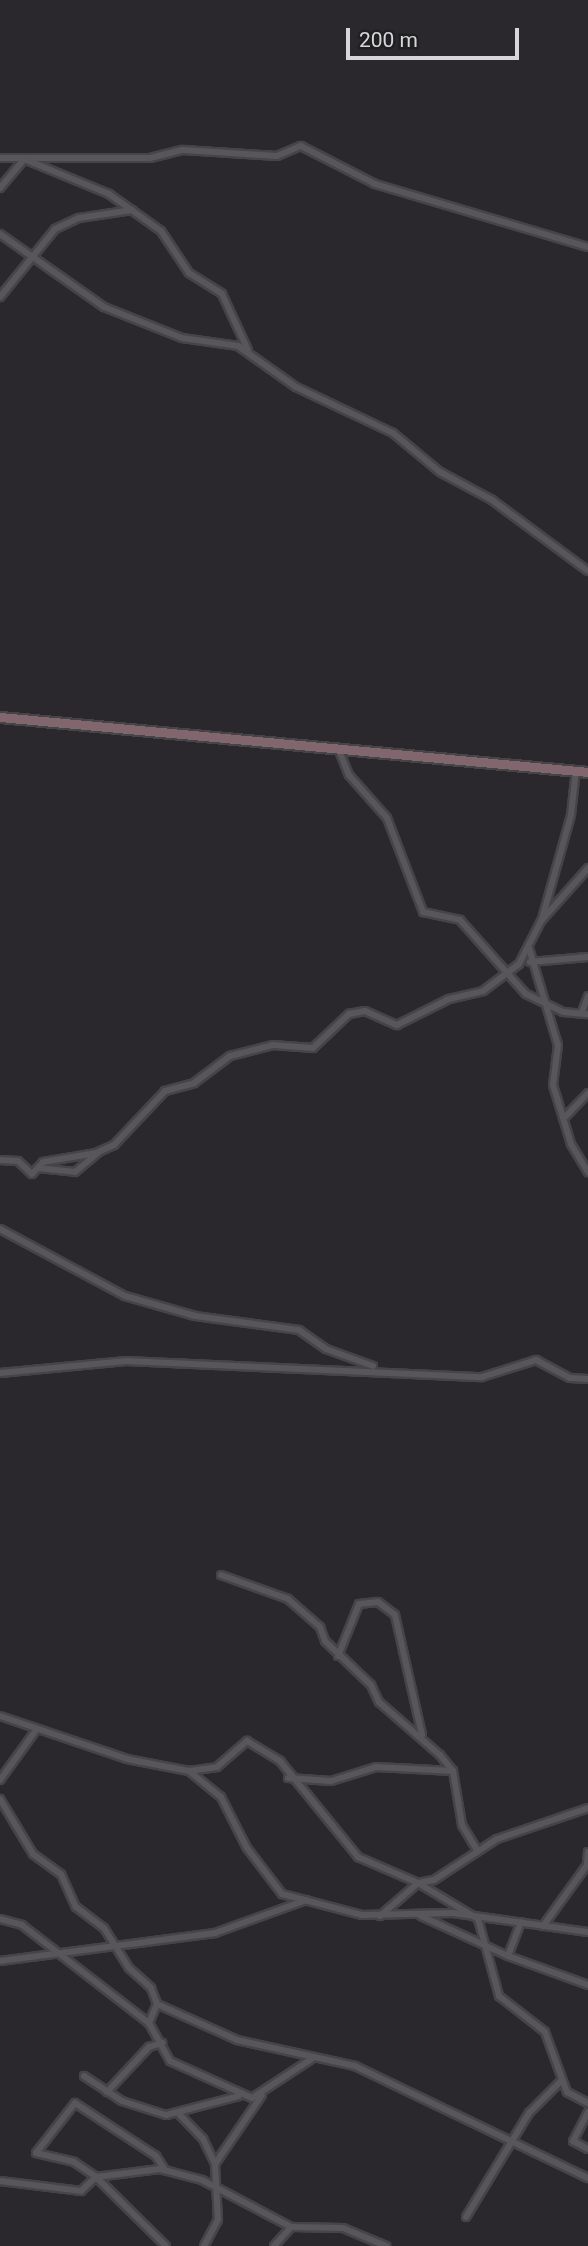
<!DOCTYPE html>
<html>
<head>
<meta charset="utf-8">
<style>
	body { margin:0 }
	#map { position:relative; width:588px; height:2246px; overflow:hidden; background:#2a282c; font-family:Roboto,sans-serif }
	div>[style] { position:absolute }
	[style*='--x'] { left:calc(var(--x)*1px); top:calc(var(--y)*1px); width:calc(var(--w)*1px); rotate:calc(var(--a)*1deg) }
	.roads { filter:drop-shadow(2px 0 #454447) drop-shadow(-2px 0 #454447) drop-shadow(0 2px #454447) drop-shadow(0 -2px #454447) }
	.street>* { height:6px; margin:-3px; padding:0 3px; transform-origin:3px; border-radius:3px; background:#58565a }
	.secondary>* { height:9px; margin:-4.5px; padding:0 4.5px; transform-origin:4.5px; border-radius:4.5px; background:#82666e }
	span { translate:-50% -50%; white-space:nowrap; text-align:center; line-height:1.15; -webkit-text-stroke:5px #201f22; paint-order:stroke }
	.scale { position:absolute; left:346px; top:28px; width:173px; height:32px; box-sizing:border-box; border:4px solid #d7d6d8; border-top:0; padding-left:9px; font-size:21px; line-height:24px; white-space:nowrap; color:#d7d6d8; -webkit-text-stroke:5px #201f22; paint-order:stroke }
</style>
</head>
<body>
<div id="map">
	<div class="roads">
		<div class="street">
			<div style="--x:0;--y:158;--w:150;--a:0"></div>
			<div style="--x:150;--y:158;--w:34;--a:-14"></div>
			<div style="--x:183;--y:150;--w:94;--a:3.7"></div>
			<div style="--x:277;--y:156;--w:26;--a:-23"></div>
			<div style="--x:301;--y:146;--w:83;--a:27.2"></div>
			<div style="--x:375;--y:184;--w:222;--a:16.5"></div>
			<div style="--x:0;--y:188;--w:38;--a:-50"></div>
			<div style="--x:24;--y:159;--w:92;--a:22.4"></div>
			<div style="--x:109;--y:194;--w:64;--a:35.4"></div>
			<div style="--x:161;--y:231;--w:50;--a:56.3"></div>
			<div style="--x:189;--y:273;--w:39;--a:32"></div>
			<div style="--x:222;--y:294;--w:62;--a:65.1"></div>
			<div style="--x:0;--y:234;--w:127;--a:35.1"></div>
			<div style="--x:104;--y:307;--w:84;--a:21.7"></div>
			<div style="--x:182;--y:338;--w:57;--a:8.1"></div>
			<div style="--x:238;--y:346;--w:71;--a:35.3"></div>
			<div style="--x:296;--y:387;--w:107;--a:25.4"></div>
			<div style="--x:393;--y:433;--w:61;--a:39.7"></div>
			<div style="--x:440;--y:472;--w:59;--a:28.3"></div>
			<div style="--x:492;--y:500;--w:119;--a:36.5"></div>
			<div style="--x:0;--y:297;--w:87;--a:-51"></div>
			<div style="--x:55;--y:229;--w:26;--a:-25"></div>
			<div style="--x:79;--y:218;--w:54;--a:-8.6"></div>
			<div style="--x:338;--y:748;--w:29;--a:68"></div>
			<div style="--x:349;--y:775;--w:57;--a:48.5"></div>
			<div style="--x:387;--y:818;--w:101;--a:69"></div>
			<div style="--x:423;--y:912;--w:38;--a:12"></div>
			<div style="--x:460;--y:920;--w:99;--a:48.3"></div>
			<div style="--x:526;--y:994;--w:41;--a:25.9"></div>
			<div style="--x:563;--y:1012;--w:25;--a:5"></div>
			<div style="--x:542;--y:919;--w:108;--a:-74.4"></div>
			<div style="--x:571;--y:815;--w:45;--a:-83.7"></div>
			<div style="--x:529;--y:948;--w:101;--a:73.4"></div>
			<div style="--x:558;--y:1045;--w:40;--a:97.1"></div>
			<div style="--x:553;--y:1085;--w:62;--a:73"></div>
			<div style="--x:571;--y:1144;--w:33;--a:59"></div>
			<div style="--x:530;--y:962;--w:58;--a:-4.9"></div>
			<div style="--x:582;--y:1012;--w:17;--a:-69"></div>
			<div style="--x:565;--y:1117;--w:33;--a:-46"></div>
			<div style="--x:0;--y:1160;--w:18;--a:3"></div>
			<div style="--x:18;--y:1161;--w:19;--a:43"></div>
			<div style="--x:32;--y:1174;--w:16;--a:-47"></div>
			<div style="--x:43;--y:1162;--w:54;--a:-9.6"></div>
			<div style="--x:96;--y:1153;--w:20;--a:-24"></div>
			<div style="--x:114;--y:1145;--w:74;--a:-46.6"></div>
			<div style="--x:165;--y:1091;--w:30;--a:-15"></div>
			<div style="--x:194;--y:1083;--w:45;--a:-36.9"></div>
			<div style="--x:230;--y:1056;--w:44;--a:-14.3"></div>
			<div style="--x:273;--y:1045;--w:40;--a:4.3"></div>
			<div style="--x:313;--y:1048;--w:50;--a:-43.4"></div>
			<div style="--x:349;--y:1014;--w:16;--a:-11"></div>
			<div style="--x:365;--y:1011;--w:35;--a:24"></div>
			<div style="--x:397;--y:1025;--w:58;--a:-26.6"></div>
			<div style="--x:449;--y:999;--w:35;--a:-13"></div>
			<div style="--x:483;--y:991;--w:45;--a:-36.9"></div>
			<div style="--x:519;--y:964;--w:48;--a:-62.9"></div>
			<div style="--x:541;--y:921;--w:71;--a:-48.4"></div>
			<div style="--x:38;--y:1168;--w:37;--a:6"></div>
			<div style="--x:75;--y:1172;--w:30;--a:-40"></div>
			<div style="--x:0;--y:1229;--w:142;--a:28.2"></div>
			<div style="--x:125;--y:1296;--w:73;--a:15.9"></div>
			<div style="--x:195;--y:1316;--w:105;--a:7.7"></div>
			<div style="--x:299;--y:1330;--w:33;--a:35"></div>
			<div style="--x:326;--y:1349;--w:50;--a:19.9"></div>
			<div style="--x:0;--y:1373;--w:127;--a:-5.4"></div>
			<div style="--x:126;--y:1361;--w:356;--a:2.6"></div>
			<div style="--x:482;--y:1377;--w:57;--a:-17.5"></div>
			<div style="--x:536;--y:1360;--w:38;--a:28"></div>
			<div style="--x:570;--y:1378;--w:18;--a:3"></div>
			<div style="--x:221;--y:1575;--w:71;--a:19.7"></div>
			<div style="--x:288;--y:1599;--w:43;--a:41.2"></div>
			<div style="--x:320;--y:1627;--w:15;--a:70"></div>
			<div style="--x:325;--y:1641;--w:64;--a:43.7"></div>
			<div style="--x:371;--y:1685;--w:19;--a:65"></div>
			<div style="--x:379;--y:1702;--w:81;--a:41"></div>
			<div style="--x:440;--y:1755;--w:21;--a:51"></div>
			<div style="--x:453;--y:1771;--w:55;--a:80.5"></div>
			<div style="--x:462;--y:1825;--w:27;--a:59"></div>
			<div style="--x:338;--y:1656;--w:56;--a:-68"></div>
			<div style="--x:359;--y:1604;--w:19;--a:-6"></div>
			<div style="--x:378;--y:1602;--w:21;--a:37"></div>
			<div style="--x:395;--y:1615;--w:123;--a:77.3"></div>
			<div style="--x:0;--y:1716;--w:134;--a:18.7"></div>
			<div style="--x:127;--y:1759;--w:63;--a:11"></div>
			<div style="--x:189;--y:1771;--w:41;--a:39.1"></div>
			<div style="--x:221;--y:1797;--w:57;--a:63"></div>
			<div style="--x:247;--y:1848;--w:58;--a:52.7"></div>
			<div style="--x:282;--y:1894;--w:83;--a:14.7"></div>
			<div style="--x:362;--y:1915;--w:91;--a:-1.3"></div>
			<div style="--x:453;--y:1913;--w:136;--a:8"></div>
			<div style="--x:189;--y:1771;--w:28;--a:-8"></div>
			<div style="--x:217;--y:1767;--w:40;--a:-41"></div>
			<div style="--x:247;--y:1741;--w:39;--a:31"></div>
			<div style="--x:280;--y:1761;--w:124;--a:50.9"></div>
			<div style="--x:358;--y:1857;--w:65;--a:23.4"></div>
			<div style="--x:418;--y:1883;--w:16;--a:-11"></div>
			<div style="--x:434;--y:1880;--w:75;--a:-33.1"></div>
			<div style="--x:497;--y:1839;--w:96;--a:-18.8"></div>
			<div style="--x:288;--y:1778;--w:43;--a:4"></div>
			<div style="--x:331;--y:1781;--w:47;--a:-17.3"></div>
			<div style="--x:376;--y:1767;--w:77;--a:3"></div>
			<div style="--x:0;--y:1780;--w:62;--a:-54.2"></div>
			<div style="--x:0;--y:1799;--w:64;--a:59"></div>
			<div style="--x:33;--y:1854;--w:34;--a:36"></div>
			<div style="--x:61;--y:1874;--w:36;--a:66"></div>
			<div style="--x:76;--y:1907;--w:35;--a:37"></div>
			<div style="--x:104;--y:1928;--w:47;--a:58"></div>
			<div style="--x:129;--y:1968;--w:30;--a:42"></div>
			<div style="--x:151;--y:1988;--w:17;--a:69"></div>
			<div style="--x:157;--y:2004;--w:21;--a:113"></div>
			<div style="--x:149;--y:2023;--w:43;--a:61.1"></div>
			<div style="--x:170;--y:2061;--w:90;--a:24.3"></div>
			<div style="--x:252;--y:2098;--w:73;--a:-33.3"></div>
			<div style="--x:380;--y:1916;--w:50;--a:-41"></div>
			<div style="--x:418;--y:1883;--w:70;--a:31"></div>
			<div style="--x:478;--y:1919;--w:80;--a:74.7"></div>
			<div style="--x:499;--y:1996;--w:58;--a:38"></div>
			<div style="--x:545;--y:2032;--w:64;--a:69.9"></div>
			<div style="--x:567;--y:2092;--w:24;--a:28"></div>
			<div style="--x:421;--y:1916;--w:96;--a:24.7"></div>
			<div style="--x:0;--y:1919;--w:23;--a:15"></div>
			<div style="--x:22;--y:1925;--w:160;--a:37.7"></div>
			<div style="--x:521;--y:1922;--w:36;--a:111"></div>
			<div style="--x:508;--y:1956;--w:85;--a:19.9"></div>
			<div style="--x:543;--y:1926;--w:75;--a:-54.2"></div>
			<div style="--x:587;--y:1865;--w:13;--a:-86"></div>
			<div style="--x:0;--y:1961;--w:217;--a:-7.4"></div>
			<div style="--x:215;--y:1933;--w:97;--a:-19.9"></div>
			<div style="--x:157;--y:2004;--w:88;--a:24.2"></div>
			<div style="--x:237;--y:2040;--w:121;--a:12.4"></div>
			<div style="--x:355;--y:2066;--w:259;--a:25.7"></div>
			<div style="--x:84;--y:2076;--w:45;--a:33.3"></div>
			<div style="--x:122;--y:2101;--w:46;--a:17.7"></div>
			<div style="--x:166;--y:2115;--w:75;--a:-14.6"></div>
			<div style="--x:107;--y:2092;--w:62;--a:-47"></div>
			<div style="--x:149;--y:2047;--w:14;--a:-17"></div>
			<div style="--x:588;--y:2112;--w:33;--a:117"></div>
			<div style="--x:573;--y:2141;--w:17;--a:28"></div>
			<div style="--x:179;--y:2114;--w:35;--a:46"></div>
			<div style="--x:203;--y:2139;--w:28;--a:64"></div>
			<div style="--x:165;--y:2170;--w:17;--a:-123"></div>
			<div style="--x:156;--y:2156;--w:97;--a:-146.8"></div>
			<div style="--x:75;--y:2103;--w:63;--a:128"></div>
			<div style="--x:36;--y:2153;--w:39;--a:13"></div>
			<div style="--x:74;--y:2162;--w:27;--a:34"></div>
			<div style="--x:96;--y:2177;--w:98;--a:44.6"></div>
			<div style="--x:0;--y:2181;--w:82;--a:7"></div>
			<div style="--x:81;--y:2191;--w:21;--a:-43"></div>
			<div style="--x:96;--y:2177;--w:64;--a:-7.1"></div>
			<div style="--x:160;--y:2169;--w:43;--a:14.7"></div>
			<div style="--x:202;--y:2180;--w:101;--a:27.8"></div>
			<div style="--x:291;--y:2227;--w:52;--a:1.1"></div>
			<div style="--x:343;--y:2228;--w:47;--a:22.7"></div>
			<div style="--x:466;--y:2217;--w:122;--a:-58.8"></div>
			<div style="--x:529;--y:2113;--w:45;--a:-45"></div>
			<div style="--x:204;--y:2246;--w:30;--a:-62"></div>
			<div style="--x:218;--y:2220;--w:56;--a:-93.1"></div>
			<div style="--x:215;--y:2164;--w:83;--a:-55.7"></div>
			<div style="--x:274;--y:2246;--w:25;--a:-48"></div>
		</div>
		<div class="secondary">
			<div style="--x:0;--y:717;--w:591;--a:5.34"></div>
		</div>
	</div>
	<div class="scale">200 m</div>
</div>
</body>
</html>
